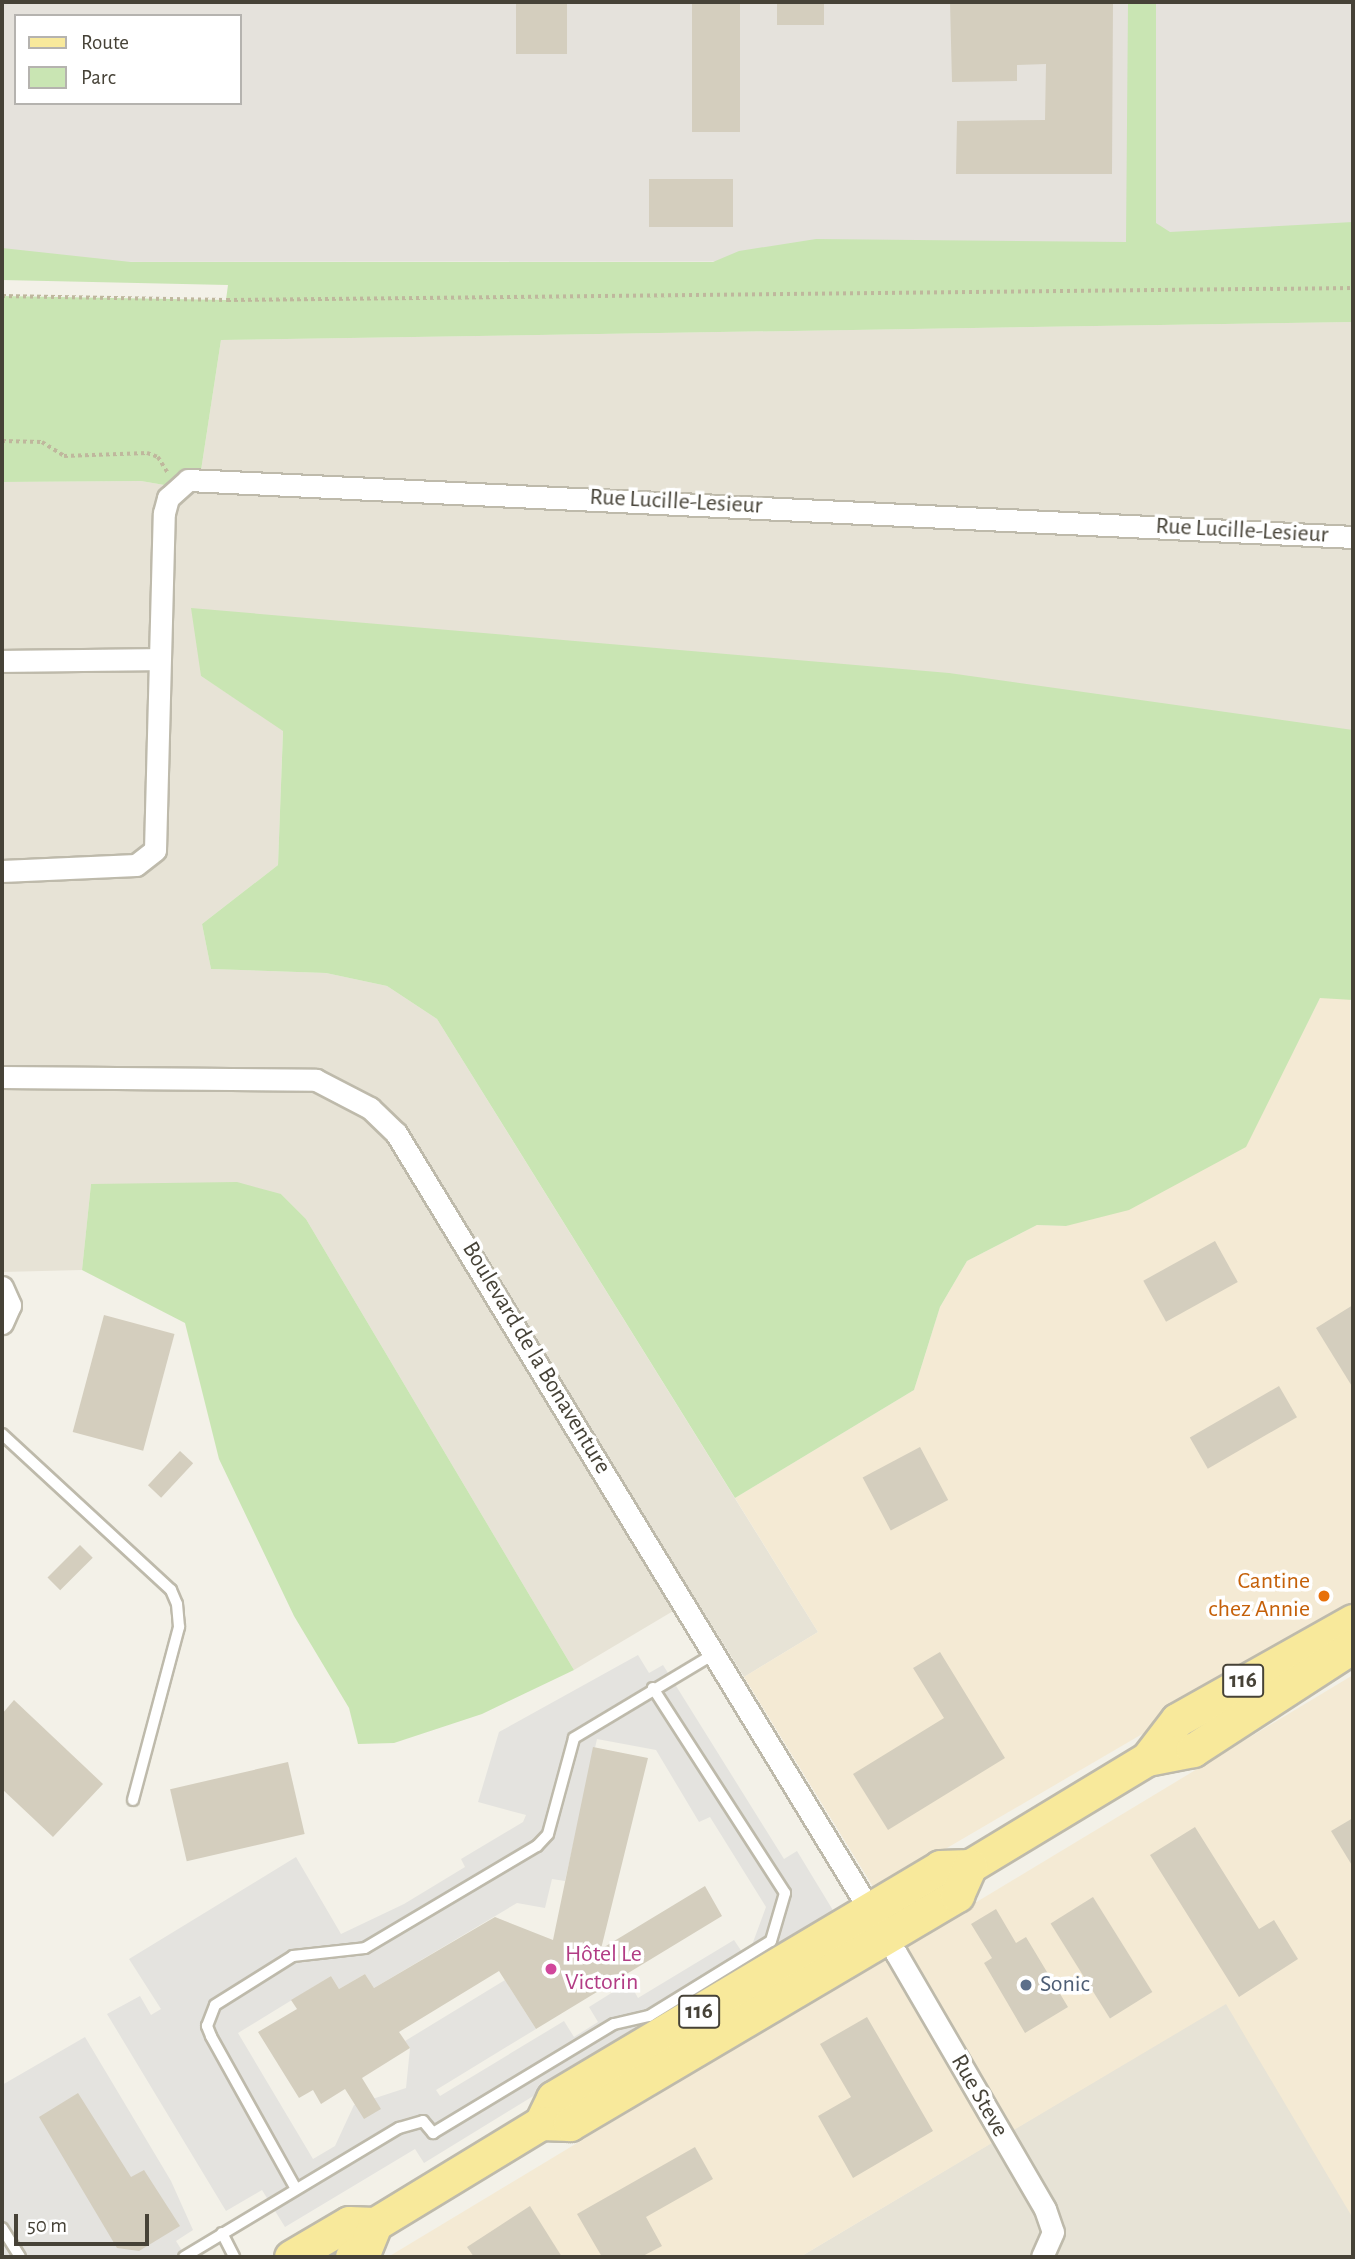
<!DOCTYPE html>
<html>
<head>
<meta charset="utf-8">
<style>
	body { margin:0 }
	#map { position:relative; width:1355px; height:2259px; overflow:hidden; background:#f3f1e8; font-family:"Alegreya Sans",sans-serif }
	div>[style] { position:absolute }
	[style*='--x'] { left:calc(var(--x)*1px); top:calc(var(--y)*1px); width:calc(var(--w)*1px); rotate:calc(var(--a)*1deg) }
	.residential>* { inset:0; background:#e7e3d6 }
	.commercial>* { inset:0; background:#f4ead4 }
	.industrial>* { inset:0; background:#e5e2dc }
	.green>* { inset:0; background:#c9e5b3 }
	.parking>* { inset:0; background:#e4e3df }
	.building>* { inset:0; background:#d4cebe; transform-origin:0 0 }
	.path>* { height:3.5px; margin-top:-1.75px; transform-origin:0; background:repeating-linear-gradient(90deg,#bfb79d 0 3.5px,transparent 0 7px) }
	.roads { filter:drop-shadow(2px 0 #bebaab) drop-shadow(-2px 0 #bebaab) drop-shadow(0 2px #bebaab) drop-shadow(0 -2px #bebaab) }
	.lane>* { height:10px; margin:-5px; padding:0 5px; transform-origin:5px; border-radius:5px; background:#fff }
	.street>* { height:21px; margin:-10.5px; padding:0 10.5px; transform-origin:10.5px; border-radius:10.5px; background:#fff }
	.primary>* { height:33px; margin:-16.5px; padding:0 16.5px; transform-origin:16.5px; border-radius:16.5px; background:#f8e99b }
	.dots>* { width:19px; height:19px; translate:-50% -50%; box-sizing:border-box; border:4px solid #fff; border-radius:50% }
	span { translate:-50% -50%; white-space:nowrap; text-align:center; line-height:1.15; -webkit-text-stroke:7px #fff; paint-order:stroke }
	.shield-label span { padding:2px 5px; background:#fff; border:2px solid; border-radius:5px; -webkit-text-stroke-width:0 }
	.shield-label { font-size:23px; color:#464237; font-weight:700 }
	.street-label { font-size:24px; color:#464237 }
	.food-label { font-size:24px; color:#c56008 }
	.right { translate:-100% -50%; text-align:right }
	.hotel-label { font-size:24px; color:#b23c85 }
	.left { translate:0 -50%; text-align:left }
	.service-label { font-size:24px; color:#4e5e75 }
	.frame { position:absolute; inset:0; border:4px solid #464237; pointer-events:none }
	.legend { position:absolute; left:14px; top:14px; width:228px; height:91px; box-sizing:border-box; background:#fff; border:2px solid #b5b3af; margin:0; padding:9px 12px; list-style:none; font-size:21px; color:#464237 }
	.legend li { display:flex; align-items:center; gap:14px; height:35px }
	.legend b { width:35px; border:2px solid #b5b3af }
	.scale { position:absolute; left:14px; top:2214px; width:135px; height:32px; box-sizing:border-box; border:4px solid #464237; border-top:0; padding-left:9px; font-size:21px; line-height:24px; white-space:nowrap; color:#464237; -webkit-text-stroke:5px #fff; paint-order:stroke }
</style>
</head>
<body>
<div id="map">
	<div class="residential">
		<div style="clip-path:polygon(1353px 322px,1353px 741px,201px 676px,283px 730px,278px 865px,202px 924px,211px 969px,326px 973px,387px 986px,437px 1019px,818px 1632px,744px 1677px,695px 1598px,574px 1670px,306px 1219px,281px 1194px,91px 1184px,82px 1270px,2px 1272px,2px 482px,141px 481px,176px 487px,200px 477px,221px 340px)"></div>
		<div style="clip-path:polygon(1226px 2003px,1353px 2213px,1353px 2257px,800px 2257px)"></div>
	</div>
	<div class="commercial">
		<div style="clip-path:polygon(1350px 996px,1353px 1611px,875px 1890px,744px 1677px,818px 1632px,735px 1498px,914px 1390px,940px 1307px,967px 1261px,1037px 1225px,1066px 1226px,1245px 1147px,1320px 998px)"></div>
		<div style="clip-path:polygon(1353px 1675px,1351px 2215px,1226px 2004px,800px 2257px,388px 2257px)"></div>
	</div>
	<div class="industrial">
		<div style="clip-path:polygon(evenodd,2px 2px,1353px 2px,1353px 261px,2px 262px,2px 2px,16px 16px,240px 16px,240px 103px,16px 103px,16px 16px)"></div>
	</div>
	<div class="green">
		<div style="clip-path:polygon(1128px 2px,1156px 2px,1156px 223px,1170px 232px,1353px 222px,1353px 322px,221px 340px,200px 477px,176px 487px,141px 481px,2px 482px,2px 296px,226px 300px,228px 285px,2px 280px,2px 248px,131px 262px,713px 262px,739px 251px,816px 239px,1126px 242px)"></div>
		<div style="clip-path:polygon(191px 608px,949px 673px,1353px 730px,1353px 1000px,1320px 998px,1246px 1147px,1129px 1210px,1066px 1226px,1037px 1225px,967px 1261px,940px 1307px,914px 1390px,735px 1498px,437px 1019px,387px 986px,326px 973px,211px 969px,202px 924px,278px 865px,283px 731px,201px 676px)"></div>
		<div style="clip-path:polygon(237px 1182px,281px 1194px,306px 1219px,574px 1670px,482px 1714px,394px 1743px,358px 1744px,349px 1708px,294px 1616px,219px 1459px,185px 1323px,82px 1270px,91px 1184px)"></div>
	</div>
	<div class="parking">
		<div style="clip-path:polygon(evenodd,638px 1655px,649px 1673px,663px 1665px,784px 1859px,797px 1851px,834px 1912px,424px 2163px,415px 2149px,285px 2227px,262px 2190px,226px 2211px,107px 2014px,140px 1996px,151px 2015px,161px 2009px,129px 1959px,296px 1857px,341px 1934px,404px 1904px,465px 1867px,461px 1859px,523px 1822px,526px 1815px,478px 1802px,499px 1732px,638px 1655px,597px 1739px,656px 1750px,699px 1822px,710px 1817px,766px 1907px,752px 1945px,742px 1952px,734px 1940px,638px 1998px,629px 1982px,589px 2007px,598px 2022px,574px 2037px,564px 2021px,440px 2096px,436px 2090px,536px 2029px,505px 1980px,405px 2041px,410px 2048px,406px 2088px,354px 2105px,335px 2146px,313px 2159px,238px 2033px,331px 1976px,339px 1989px,365px 1974px,374px 1988px,517px 1903px,545px 1908px,552px 1879px,565px 1881px,597px 1739px)"></div>
		<div style="clip-path:polygon(85px 2037px,171px 2181px,193px 2230px,176px 2241px,186px 2257px,2px 2257px,2px 2085px)"></div>
	</div>
	<div class="building">
		<div style="left:516px;top:2px;width:51px;height:52px"></div>
		<div style="left:692px;top:2px;width:48px;height:130px"></div>
		<div style="left:777px;top:2px;width:47px;height:23px"></div>
		<div style="clip-path:polygon(950px 2px,1113px 2px,1112px 174px,956px 174px,957px 121px,1045px 120px,1046px 64px,1017px 65px,1017px 81px,952px 82px)"></div>
		<div style="left:649px;top:179px;width:84px;height:48px"></div>
		<div style="left:1215px;top:1241px;width:47px;height:82px;rotate:61deg"></div>
		<div style="clip-path:polygon(1353px 1305px,1353px 1388px,1316px 1328px)"></div>
		<div style="left:104px;top:1315px;width:73px;height:121px;rotate:15deg"></div>
		<div style="left:1279px;top:1386px;width:36px;height:103px;rotate:60deg"></div>
		<div style="left:920px;top:1447px;width:60px;height:65px;rotate:62deg"></div>
		<div style="left:180px;top:1451px;width:18px;height:47px;rotate:43deg"></div>
		<div style="left:80px;top:1545px;width:18px;height:46px;rotate:45deg"></div>
		<div style="clip-path:polygon(940px 1652px,1005px 1758px,888px 1830px,853px 1774px,944px 1718px,913px 1668px)"></div>
		<div style="clip-path:polygon(14px 1700px,103px 1784px,53px 1837px,2px 1789px,2px 1714px)"></div>
		<div style="clip-path:polygon(593px 1747px,648px 1758px,601px 1949px,705px 1886px,722px 1916px,536px 2029px,499px 1971px,399px 2032px,410px 2048px,362px 2078px,381px 2109px,364px 2119px,345px 2089px,321px 2104px,313px 2090px,299px 2098px,258px 2032px,297px 2009px,291px 2000px,331px 1976px,339px 1989px,365px 1974px,374px 1988px,495px 1917px,553px 1940px)"></div>
		<div style="left:288px;top:1762px;width:74px;height:121px;rotate:77deg"></div>
		<div style="clip-path:polygon(1353px 1818px,1353px 1867px,1331px 1831px)"></div>
		<div style="clip-path:polygon(1195px 1827px,1259px 1929px,1274px 1920px,1298px 1959px,1239px 1997px,1150px 1855px)"></div>
		<div style="left:1093px;top:1897px;width:112px;height:50px;rotate:58deg"></div>
		<div style="clip-path:polygon(996px 1909px,1016px 1943px,1026px 1937px,1068px 2007px,1025px 2033px,984px 1963px,992px 1958px,971px 1924px)"></div>
		<div style="clip-path:polygon(867px 2017px,933px 2131px,853px 2178px,818px 2116px,851px 2097px,820px 2044px)"></div>
		<div style="clip-path:polygon(78px 2093px,131px 2177px,144px 2170px,180px 2226px,139px 2251px,117px 2248px,39px 2117px)"></div>
		<div style="clip-path:polygon(695px 2147px,713px 2179px,646px 2217px,662px 2246px,641px 2257px,602px 2257px,577px 2214px)"></div>
		<div style="clip-path:polygon(530px 2206px,562px 2257px,474px 2257px,467px 2247px)"></div>
	</div>
	<div class="path">
		<div style="--x:2;--y:296;--w:225;--a:1"></div>
		<div style="--x:227;--y:300;--w:1126;--a:-0.61"></div>
		<div style="--x:2;--y:441;--w:40;--a:1.4"></div>
		<div style="--x:42;--y:442;--w:26;--a:32"></div>
		<div style="--x:64;--y:456;--w:83;--a:-2.1"></div>
		<div style="--x:147;--y:453;--w:12;--a:20"></div>
		<div style="--x:158;--y:457;--w:19;--a:58"></div>
	</div>
	<div class="roads">
		<div class="lane">
			<div style="--x:2;--y:1434;--w:230;--a:42.7"></div>
			<div style="--x:171;--y:1590;--w:15;--a:67"></div>
			<div style="--x:177;--y:1604;--w:23;--a:85"></div>
			<div style="--x:179;--y:1627;--w:179;--a:104.9"></div>
			<div style="--x:296;--y:2189;--w:175;--a:-119.1"></div>
			<div style="--x:211;--y:2036;--w:11;--a:-112"></div>
			<div style="--x:207;--y:2026;--w:22;--a:-69"></div>
			<div style="--x:215;--y:2005;--w:92;--a:-32.1"></div>
			<div style="--x:293;--y:1956;--w:72;--a:-6.3"></div>
			<div style="--x:365;--y:1948;--w:200;--a:-30.7"></div>
			<div style="--x:537;--y:1846;--w:16;--a:-47"></div>
			<div style="--x:548;--y:1834;--w:99;--a:-74.8"></div>
			<div style="--x:574;--y:1738;--w:163;--a:-31"></div>
			<div style="--x:2;--y:2228;--w:34;--a:58"></div>
			<div style="--x:222;--y:2233;--w:27;--a:63"></div>
			<div style="--x:184;--y:2257;--w:251;--a:-31"></div>
			<div style="--x:399;--y:2128;--w:25;--a:-16"></div>
			<div style="--x:423;--y:2121;--w:16;--a:50"></div>
			<div style="--x:433;--y:2133;--w:211;--a:-31.1"></div>
			<div style="--x:614;--y:2024;--w:36;--a:-13"></div>
			<div style="--x:649;--y:2016;--w:143;--a:-31.6"></div>
			<div style="--x:771;--y:1941;--w:50;--a:-73.7"></div>
			<div style="--x:785;--y:1893;--w:244;--a:-122.8"></div>
		</div>
		<div class="street">
			<div style="--x:2;--y:661;--w:155;--a:-0.7"></div>
			<div style="--x:2;--y:871;--w:134;--a:-2.6"></div>
			<div style="--x:136;--y:865;--w:24;--a:-38"></div>
			<div style="--x:155;--y:850;--w:337;--a:-88.5"></div>
			<div style="--x:164;--y:513;--w:16;--a:-75"></div>
			<div style="--x:168;--y:498;--w:27;--a:-42"></div>
			<div style="--x:188;--y:480;--w:1166;--a:2.8"></div>
			<div style="--x:2;--y:1077;--w:314;--a:0.5"></div>
			<div style="--x:316;--y:1080;--w:61;--a:27.4"></div>
			<div style="--x:370;--y:1108;--w:36;--a:44"></div>
			<div style="--x:396;--y:1133;--w:960;--a:58.63"></div>
			<div style="--x:896;--y:1953;--w:296;--a:59.8"></div>
			<div style="--x:1045;--y:2209;--w:24;--a:71"></div>
			<div style="--x:1053;--y:2232;--w:27;--a:114"></div>
			<div style="--x:2;--y:1287;--w:20;--a:66"></div>
			<div style="--x:10;--y:1305;--w:20;--a:114"></div>
		</div>
		<div class="primary">
			<div style="--x:1147;--y:1759;--w:49;--a:-52.4"></div>
			<div style="--x:1177;--y:1720;--w:202;--a:-29.4"></div>
			<div style="--x:541;--y:2123;--w:28;--a:-64"></div>
			<div style="--x:553;--y:2098;--w:451;--a:-30.8"></div>
			<div style="--x:940;--y:1867;--w:30;--a:-2"></div>
			<div style="--x:970;--y:1866;--w:207;--a:-31.2"></div>
			<div style="--x:1147;--y:1759;--w:47;--a:-11.1"></div>
			<div style="--x:1193;--y:1750;--w:191;--a:-33"></div>
			<div style="--x:291;--y:2257;--w:67;--a:-30.4"></div>
			<div style="--x:349;--y:2223;--w:26;--a:2"></div>
			<div style="--x:375;--y:2224;--w:194;--a:-31.3"></div>
			<div style="--x:541;--y:2123;--w:29;--a:2"></div>
			<div style="--x:570;--y:2124;--w:450;--a:-30.6"></div>
			<div style="--x:957;--y:1895;--w:32;--a:-66"></div>
			<div style="--x:352;--y:2257;--w:15;--a:-32"></div>
			<div style="--x:365;--y:2249;--w:27;--a:-68"></div>
		</div>
	</div>
	<div class="dots">
		<div style="left:1324px;top:1596px;background:#e8710a"></div>
		<div style="left:551px;top:1969px;background:#d1479c"></div>
		<div style="left:1026px;top:1985px;background:#5c6f8a"></div>
	</div>
	<div class="shield-label">
		<span style="left:1243px;top:1681px">116</span>
		<span style="left:699px;top:2012px">116</span>
	</div>
	<div class="street-label">
		<span style="left:676px;top:502px;rotate:3deg">Rue Lucille-Lesieur</span>
		<span style="left:1242px;top:531px;rotate:3deg">Rue Lucille-Lesieur</span>
		<span style="left:536px;top:1358px;rotate:59deg">Boulevard de la Bonaventure</span>
		<span style="left:979px;top:2096px;rotate:60deg">Rue Steve</span>
	</div>
	<div class="food-label">
		<span class="right" style="left:1310px;top:1596px">Cantine<br>chez Annie</span>
	</div>
	<div class="hotel-label">
		<span class="left" style="left:565px;top:1969px">Hôtel Le<br>Victorin</span>
	</div>
	<div class="service-label">
		<span class="left" style="left:1040px;top:1985px">Sonic</span>
	</div>
	<div class="frame"></div>
	<ul class="legend">
	<li><b style="height:9px;background:#f8e99b"></b>Route</li>
	<li><b style="height:19px;background:#c9e5b3"></b>Parc</li>
	</ul>
	<div class="scale">50 m</div>
</div>
</body>
</html>
